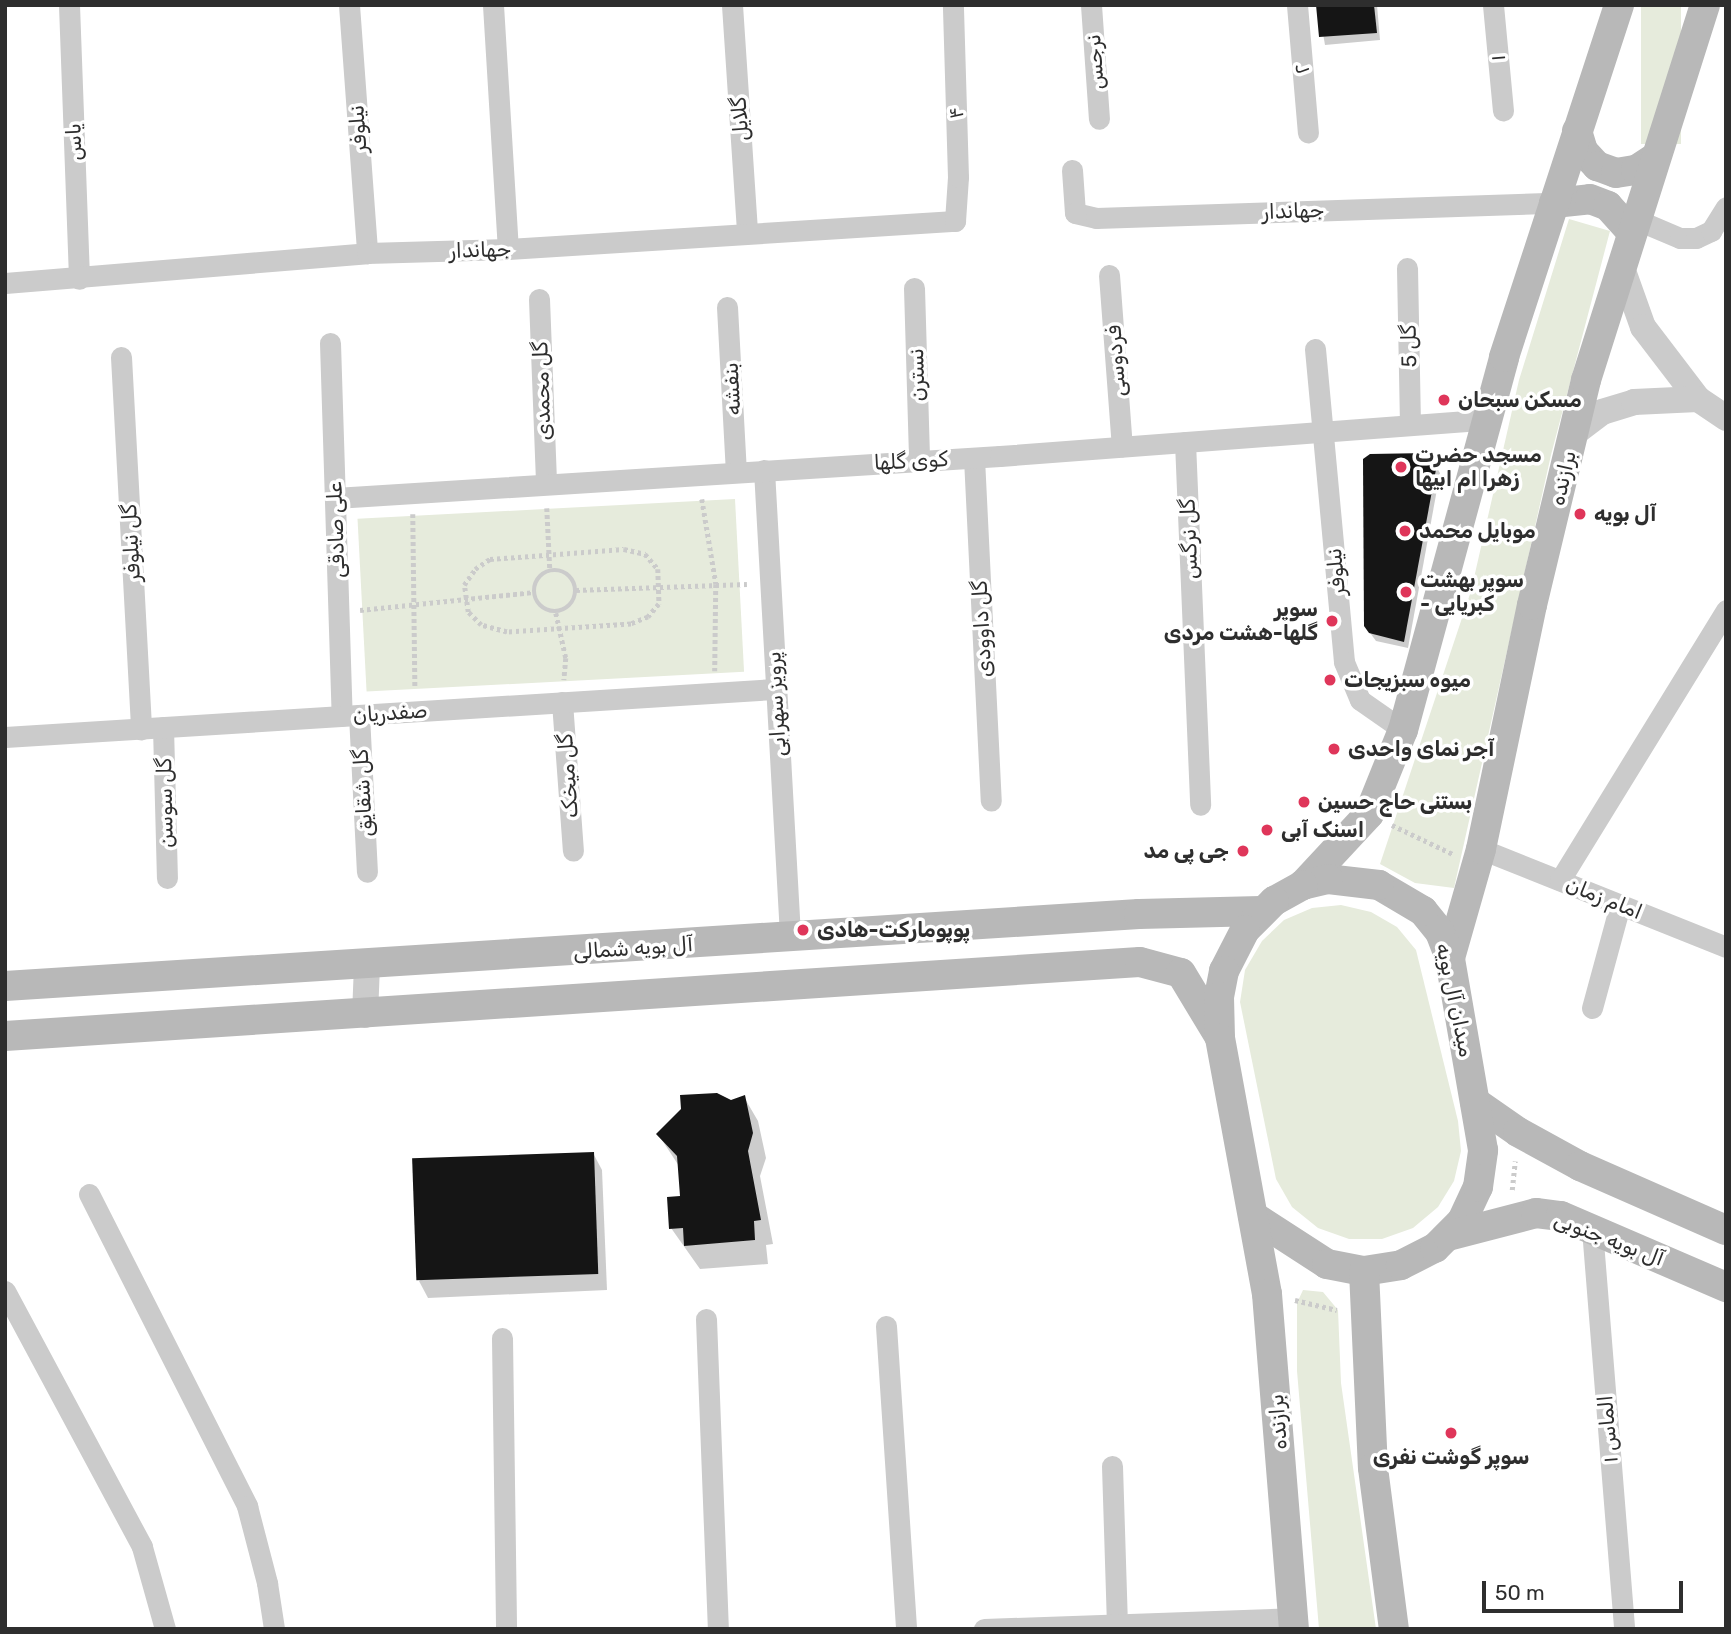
<!DOCTYPE html>
<html>
<head>
<meta charset="utf-8">
<style>
	body { margin:0 }
	#map { position:relative; width:1731px; height:1634px; overflow:hidden; background:#fff; font-family:Rubik,"Noto Sans Arabic",sans-serif }
	div>[style] { position:absolute }
	[style*='--x'] { left:calc(var(--x)*1px); top:calc(var(--y)*1px); width:calc(var(--w)*1px); rotate:calc(var(--a)*1deg) }
	.green>* { inset:0; background:#e6ebdc; transform-origin:0 0 }
	.shadow>* { inset:0; background:#0003 }
	.building>* { inset:0; background:#151515; transform-origin:0 0 }
	.path>* { height:4.5px; margin-top:-2.25px; transform-origin:0; background:repeating-linear-gradient(90deg,#cbcbcb 0 3.5px,transparent 0 7px) }
	.path>.ring { margin:-2.25px; padding:0; box-sizing:content-box; background:none; border:4.5px solid #cbcbcb; border-radius:50% }
	.minor>* { height:21px; margin:-10.5px; padding:0 10.5px; transform-origin:10.5px; border-radius:10.5px; background:#cbcbcb }
	.tertiary>* { height:26px; margin:-13px; padding:0 13px; transform-origin:13px; border-radius:13px; background:#cbcbcb }
	.secondary>* { height:30px; margin:-15px; padding:0 15px; transform-origin:15px; border-radius:15px; background:#b8b8b8 }
	.dots>* { width:19px; height:19px; translate:-50% -50%; box-sizing:border-box; border:4px solid #fff; border-radius:50% }
	span { translate:-50% -50%; white-space:nowrap; text-align:center; line-height:1.15; -webkit-text-stroke:7px #fff; paint-order:stroke }
	.street-label { font-size:21px; color:#2e2e2e }
	.poi-label { font-size:21px; color:#2e2e2e; font-weight:700 }
	.left { translate:0 -50%; text-align:left }
	.right { translate:-100% -50%; text-align:right }
	.frame { position:absolute; inset:0; border:7px solid #2e2e2e; pointer-events:none }
	.scale { position:absolute; left:1482px; top:1581px; width:201px; height:32px; box-sizing:border-box; border:4px solid #2e2e2e; border-top:0; padding-left:9px; font-size:21px; line-height:24px; white-space:nowrap; color:#2e2e2e; -webkit-text-stroke:5px #fff; paint-order:stroke }
</style>
</head>
<body>
<div id="map">
	<div class="green">
		<div style="left:1641px;top:5px;width:40px;height:139px"></div>
		<div style="clip-path:polygon(1569px 219px,1610px 231px,1551px 455px,1454px 888px,1415px 883px,1380px 864px,1471px 591px,1519px 380px)"></div>
		<div style="left:735px;top:499px;width:173px;height:378px;rotate:87deg"></div>
		<div style="clip-path:polygon(1341px 905px,1371px 912px,1397px 927px,1416px 950px,1458px 1121px,1461px 1151px,1454px 1181px,1438px 1207px,1413px 1228px,1382px 1239px,1349px 1239px,1318px 1228px,1292px 1207px,1276px 1179px,1240px 1002px,1245px 970px,1262px 941px,1284px 920px,1312px 908px)"></div>
		<div style="clip-path:polygon(1303px 1290px,1323px 1292px,1338px 1310px,1341px 1383px,1376px 1629px,1319px 1629px,1297px 1371px,1297px 1303px)"></div>
	</div>
	<div class="shadow">
		<div style="clip-path:polygon(1318px 5px,1377px 5px,1380px 40px,1325px 45px)"></div>
		<div style="clip-path:polygon(1435px 465px,1440px 473px,1408px 648px,1376px 641px,1365px 626px)"></div>
		<div style="clip-path:polygon(744px 1097px,758px 1121px,766px 1158px,760px 1176px,773px 1244px,766px 1245px,768px 1264px,700px 1269px,671px 1228px,682px 1197px,679px 1166px,658px 1134px)"></div>
		<div style="clip-path:polygon(593px 1153px,602px 1170px,607px 1290px,428px 1298px,419px 1281px)"></div>
	</div>
	<div class="building">
		<div style="clip-path:polygon(1316px 5px,1374px 5px,1377px 33px,1319px 37px)"></div>
		<div style="clip-path:polygon(1428px 453px,1437px 464px,1404px 642px,1369px 633px,1364px 626px,1363px 459px,1370px 454px)"></div>
		<div style="clip-path:polygon(717px 1093px,731px 1100px,745px 1095px,753px 1133px,748px 1151px,761px 1220px,754px 1221px,755px 1240px,684px 1246px,683px 1228px,669px 1229px,667px 1197px,680px 1196px,677px 1156px,656px 1134px,681px 1109px,680px 1095px)"></div>
		<div style="left:594px;top:1152px;width:122px;height:182px;rotate:88deg"></div>
	</div>
	<div class="path">
		<div style="--x:702;--y:499;--w:86;--a:80.6"></div>
		<div style="--x:716;--y:584;--w:87;--a:90.7"></div>
		<div style="--x:547;--y:508;--w:62;--a:87.2"></div>
		<div style="--x:413;--y:514;--w:174;--a:89.3"></div>
		<div style="--x:624;--y:549;--w:22;--a:13"></div>
		<div style="--x:645;--y:554;--w:20;--a:49"></div>
		<div style="--x:658;--y:569;--w:35;--a:88"></div>
		<div style="--x:659;--y:604;--w:17;--a:130"></div>
		<div style="--x:648;--y:617;--w:18;--a:158"></div>
		<div style="--x:631;--y:624;--w:124;--a:176.3"></div>
		<div style="--x:507;--y:632;--w:27;--a:-165"></div>
		<div style="--x:481;--y:625;--w:18;--a:-135"></div>
		<div style="--x:468;--y:612;--w:27;--a:-98"></div>
		<div style="--x:464;--y:585;--w:19;--a:-55"></div>
		<div style="--x:475;--y:569;--w:18;--a:-34"></div>
		<div style="--x:490;--y:559;--w:134;--a:-4.3"></div>
		<div class="ring" style="left:534px;top:570px;width:37.5px;height:37.5px"></div>
		<div style="--x:576;--y:590;--w:171;--a:-2"></div>
		<div style="--x:360;--y:610;--w:174;--a:-5.9"></div>
		<div style="--x:556;--y:613;--w:46;--a:77.5"></div>
		<div style="--x:566;--y:658;--w:22;--a:95"></div>
		<div style="--x:1392;--y:825;--w:68;--a:25.4"></div>
		<div style="--x:1512;--y:1190;--w:29;--a:-84"></div>
		<div style="--x:1295;--y:1300;--w:43;--a:13.4"></div>
	</div>
	<div class="minor">
		<div style="--x:69;--y:5;--w:274;--a:87.9"></div>
		<div style="--x:349;--y:5;--w:249;--a:85.8"></div>
		<div style="--x:493;--y:5;--w:244;--a:86.5"></div>
		<div style="--x:732;--y:5;--w:228;--a:86.2"></div>
		<div style="--x:1091;--y:5;--w:114;--a:86"></div>
		<div style="--x:1297;--y:5;--w:128;--a:85.1"></div>
		<div style="--x:1493;--y:5;--w:106;--a:84.6"></div>
		<div style="--x:1072;--y:170;--w:43;--a:86"></div>
		<div style="--x:1075;--y:213;--w:22;--a:13"></div>
		<div style="--x:1096;--y:218;--w:458;--a:-1.9"></div>
		<div style="--x:1635;--y:219;--w:49;--a:22.9"></div>
		<div style="--x:1680;--y:238;--w:16;--a:0"></div>
		<div style="--x:1696;--y:238;--w:17;--a:-25"></div>
		<div style="--x:1711;--y:231;--w:28;--a:-58"></div>
		<div style="--x:1407;--y:268;--w:156;--a:88.9"></div>
		<div style="--x:1109;--y:275;--w:172;--a:85.7"></div>
		<div style="--x:5;--y:283;--w:363;--a:-4.7"></div>
		<div style="--x:367;--y:253;--w:141;--a:-1.6"></div>
		<div style="--x:508;--y:249;--w:448;--a:-3.6"></div>
		<div style="--x:955;--y:221;--w:44;--a:-86.1"></div>
		<div style="--x:958;--y:177;--w:172;--a:-91.7"></div>
		<div style="--x:914;--y:288;--w:173;--a:88.3"></div>
		<div style="--x:539;--y:299;--w:184;--a:87.8"></div>
		<div style="--x:727;--y:307;--w:165;--a:86.9"></div>
		<div style="--x:330;--y:343;--w:373;--a:88.2"></div>
		<div style="--x:1315;--y:349;--w:314;--a:84.7"></div>
		<div style="--x:1344;--y:662;--w:41;--a:67.2"></div>
		<div style="--x:1360;--y:700;--w:52;--a:34.9"></div>
		<div style="--x:121;--y:357;--w:373;--a:86.9"></div>
		<div style="--x:1185;--y:442;--w:363;--a:87.6"></div>
		<div style="--x:974;--y:458;--w:343;--a:87.2"></div>
		<div style="--x:764;--y:470;--w:469;--a:86.8"></div>
		<div style="--x:335;--y:498;--w:666;--a:-3.61"></div>
		<div style="--x:1000;--y:456;--w:488;--a:-4.3"></div>
		<div style="--x:562;--y:702;--w:149;--a:85.8"></div>
		<div style="--x:359;--y:715;--w:157;--a:87.1"></div>
		<div style="--x:163;--y:727;--w:151;--a:88.5"></div>
		<div style="--x:5;--y:737;--w:771;--a:-3.57"></div>
		<div style="--x:1481;--y:849;--w:264;--a:21.8"></div>
		<div style="--x:1560;--y:880;--w:317;--a:-58.4"></div>
		<div style="--x:1592;--y:1008;--w:107;--a:-74.8"></div>
		<div style="--x:89;--y:1194;--w:350;--a:63.1"></div>
		<div style="--x:247;--y:1506;--w:80;--a:75.4"></div>
		<div style="--x:267;--y:1583;--w:47;--a:81.3"></div>
		<div style="--x:1592;--y:1229;--w:401;--a:85.4"></div>
		<div style="--x:5;--y:1291;--w:290;--a:61.8"></div>
		<div style="--x:142;--y:1547;--w:85;--a:74.3"></div>
		<div style="--x:706;--y:1319;--w:310;--a:87.8"></div>
		<div style="--x:886;--y:1326;--w:304;--a:86.2"></div>
		<div style="--x:502;--y:1338;--w:291;--a:89.2"></div>
		<div style="--x:1112;--y:1466;--w:158;--a:88.2"></div>
		<div style="--x:984;--y:1629;--w:309;--a:-2"></div>
	</div>
	<div class="tertiary">
		<div style="--x:1622;--y:268;--w:63;--a:70.4"></div>
		<div style="--x:1643;--y:327;--w:91;--a:52.6"></div>
		<div style="--x:1698;--y:399;--w:34;--a:34"></div>
		<div style="--x:1573;--y:434;--w:36;--a:-37"></div>
		<div style="--x:1602;--y:412;--w:34;--a:-17"></div>
		<div style="--x:1634;--y:402;--w:64;--a:-2.7"></div>
		<div style="--x:365;--y:1015;--w:50;--a:-87.7"></div>
	</div>
	<div class="secondary">
		<div style="--x:1577;--y:131;--w:21;--a:73"></div>
		<div style="--x:1583;--y:151;--w:21;--a:47"></div>
		<div style="--x:1597;--y:166;--w:20;--a:20"></div>
		<div style="--x:1616;--y:173;--w:20;--a:-9"></div>
		<div style="--x:1636;--y:170;--w:20;--a:-33"></div>
		<div style="--x:1554;--y:203;--w:36;--a:-6"></div>
		<div style="--x:1590;--y:199;--w:19;--a:21"></div>
		<div style="--x:1608;--y:206;--w:36;--a:48"></div>
		<div style="--x:1303;--y:885;--w:97;--a:-47.1"></div>
		<div style="--x:1369;--y:814;--w:91;--a:-68"></div>
		<div style="--x:1403;--y:730;--w:386;--a:-74.8"></div>
		<div style="--x:1504;--y:357;--w:370;--a:-71.9"></div>
		<div style="--x:1450;--y:958;--w:113;--a:-74.1"></div>
		<div style="--x:1481;--y:849;--w:249;--a:-78.2"></div>
		<div style="--x:1532;--y:605;--w:231;--a:-76.5"></div>
		<div style="--x:1586;--y:380;--w:393;--a:-72.4"></div>
		<div style="--x:5;--y:986;--w:1136;--a:-3.63"></div>
		<div style="--x:1139;--y:914;--w:122;--a:-1.4"></div>
		<div style="--x:5;--y:1036;--w:1137;--a:-3.73"></div>
		<div style="--x:1140;--y:962;--w:42;--a:15"></div>
		<div style="--x:1181;--y:973;--w:74;--a:58.9"></div>
		<div style="--x:1475;--y:1102;--w:52;--a:34.9"></div>
		<div style="--x:1518;--y:1132;--w:71;--a:28.7"></div>
		<div style="--x:1580;--y:1166;--w:159;--a:23.7"></div>
		<div style="--x:1253;--y:1216;--w:88;--a:33"></div>
		<div style="--x:1327;--y:1264;--w:38;--a:11"></div>
		<div style="--x:1364;--y:1271;--w:37;--a:-9"></div>
		<div style="--x:1401;--y:1265;--w:38;--a:-27"></div>
		<div style="--x:1435;--y:1248;--w:38;--a:-45"></div>
		<div style="--x:1462;--y:1221;--w:38;--a:-65"></div>
		<div style="--x:1478;--y:1187;--w:37;--a:-82"></div>
		<div style="--x:1483;--y:1150;--w:195;--a:-99.8"></div>
		<div style="--x:1450;--y:958;--w:28;--a:-111"></div>
		<div style="--x:1440;--y:932;--w:27;--a:-129"></div>
		<div style="--x:1423;--y:911;--w:51;--a:-149.4"></div>
		<div style="--x:1379;--y:885;--w:51;--a:-173.3"></div>
		<div style="--x:1328;--y:879;--w:26;--a:167"></div>
		<div style="--x:1303;--y:885;--w:33;--a:151"></div>
		<div style="--x:1274;--y:901;--w:41;--a:135"></div>
		<div style="--x:1245;--y:930;--w:46;--a:117.1"></div>
		<div style="--x:1224;--y:971;--w:26;--a:101"></div>
		<div style="--x:1219;--y:997;--w:41;--a:88.6"></div>
		<div style="--x:1220;--y:1038;--w:260;--a:79.6"></div>
		<div style="--x:1267;--y:1294;--w:336;--a:85.4"></div>
		<div style="--x:1448;--y:1236;--w:91;--a:-14.6"></div>
		<div style="--x:1536;--y:1213;--w:25;--a:7"></div>
		<div style="--x:1561;--y:1216;--w:180;--a:23.3"></div>
		<div style="--x:1364;--y:1271;--w:197;--a:87.4"></div>
		<div style="--x:1373;--y:1468;--w:162;--a:82.6"></div>
	</div>
	<div class="dots">
		<div style="left:1444px;top:400px;background:#df365a"></div>
		<div style="left:1401px;top:467px;background:#df365a"></div>
		<div style="left:1580px;top:514px;background:#df365a"></div>
		<div style="left:1405px;top:531px;background:#df365a"></div>
		<div style="left:1406px;top:592px;background:#df365a"></div>
		<div style="left:1332px;top:621px;background:#df365a"></div>
		<div style="left:1330px;top:680px;background:#df365a"></div>
		<div style="left:1334px;top:749px;background:#df365a"></div>
		<div style="left:1304px;top:802px;background:#df365a"></div>
		<div style="left:1267px;top:830px;background:#df365a"></div>
		<div style="left:1243px;top:851px;background:#df365a"></div>
		<div style="left:803px;top:930px;background:#df365a"></div>
		<div style="left:1451px;top:1433px;background:#df365a"></div>
	</div>
	<div class="street-label">
		<span style="left:1498px;top:58px;rotate:-95deg">۱</span>
		<span style="left:1095px;top:62px;rotate:-94deg">نرجس</span>
		<span style="left:1302px;top:69px;rotate:-95deg">۲</span>
		<span style="left:956px;top:113px;rotate:-92deg">۴</span>
		<span style="left:740px;top:119px;rotate:-94deg">گلایل</span>
		<span style="left:358px;top:129px;rotate:-94deg">نیلوفر</span>
		<span style="left:74px;top:142px;rotate:-92deg">یاس</span>
		<span style="left:1293px;top:211px;rotate:-2deg">جهاندار</span>
		<span style="left:480px;top:250px;rotate:-2deg">جهاندار</span>
		<span style="left:1409px;top:346px;rotate:-91deg">گل 5</span>
		<span style="left:1116px;top:361px;rotate:-94deg">فردوسی</span>
		<span style="left:917px;top:375px;rotate:-92deg">نسترن</span>
		<span style="left:732px;top:389px;rotate:-93deg">بنفشه</span>
		<span style="left:542px;top:391px;rotate:-92deg">گل محمدی</span>
		<span style="left:911px;top:461px;rotate:-3deg">کوی گلها</span>
		<span style="left:1563px;top:478px;rotate:-77deg">برازنده</span>
		<span style="left:336px;top:530px;rotate:-92deg">علی صادقی</span>
		<span style="left:1189px;top:539px;rotate:-92deg">گل نرگس</span>
		<span style="left:131px;top:543px;rotate:-93deg">گل نیلوفر</span>
		<span style="left:1336px;top:572px;rotate:-95deg">نیلوفر</span>
		<span style="left:982px;top:629px;rotate:-93deg">گل داوودی</span>
		<span style="left:776px;top:704px;rotate:-93deg">پرویز سهرابی</span>
		<span style="left:390px;top:713px;rotate:-4deg">صفدریان</span>
		<span style="left:568px;top:776px;rotate:-94deg">گل میخک</span>
		<span style="left:363px;top:793px;rotate:-93deg">گل شقایق</span>
		<span style="left:165px;top:803px;rotate:-91deg">گل سوسن</span>
		<span style="left:1604px;top:898px;rotate:22deg">امام زمان</span>
		<span style="left:633px;top:948px;rotate:-4deg">آل بویه شمالی</span>
		<span style="left:1455px;top:1000px;rotate:78deg">میدان آل بویه</span>
		<span style="left:1609px;top:1239px;rotate:21deg">آل بویه جنوبی</span>
		<span style="left:1278px;top:1422px;rotate:-94deg">برازنده</span>
		<span style="left:1608px;top:1429px;rotate:-95deg">الماس ۱</span>
	</div>
	<div class="poi-label">
		<span class="left" style="left:1458px;top:400px">مسکن سبحان</span>
		<span class="left" style="left:1415px;top:467px">مسجد حضرت<br>زهرا ام ابیها</span>
		<span class="left" style="left:1594px;top:514px">آل بویه</span>
		<span class="left" style="left:1419px;top:531px">موبایل محمد</span>
		<span class="left" style="left:1420px;top:592px">سوپر بهشت<br>- کبریایی</span>
		<span class="right" style="left:1318px;top:621px">سوپر<br>گلها-هشت مردی</span>
		<span class="left" style="left:1344px;top:680px">میوه سبزیجات</span>
		<span class="left" style="left:1348px;top:749px">آجر نمای واحدی</span>
		<span class="left" style="left:1318px;top:802px">بستنی حاج حسین</span>
		<span class="left" style="left:1281px;top:830px">اسنک آبی</span>
		<span class="right" style="left:1229px;top:851px">جی پی مد</span>
		<span class="left" style="left:817px;top:930px">پوپومارکت-هادی</span>
		<span style="left:1451px;top:1457px">سوپر گوشت نفری</span>
	</div>
	<div class="frame"></div>
	<div class="scale">50 m</div>
</div>
</body>
</html>
